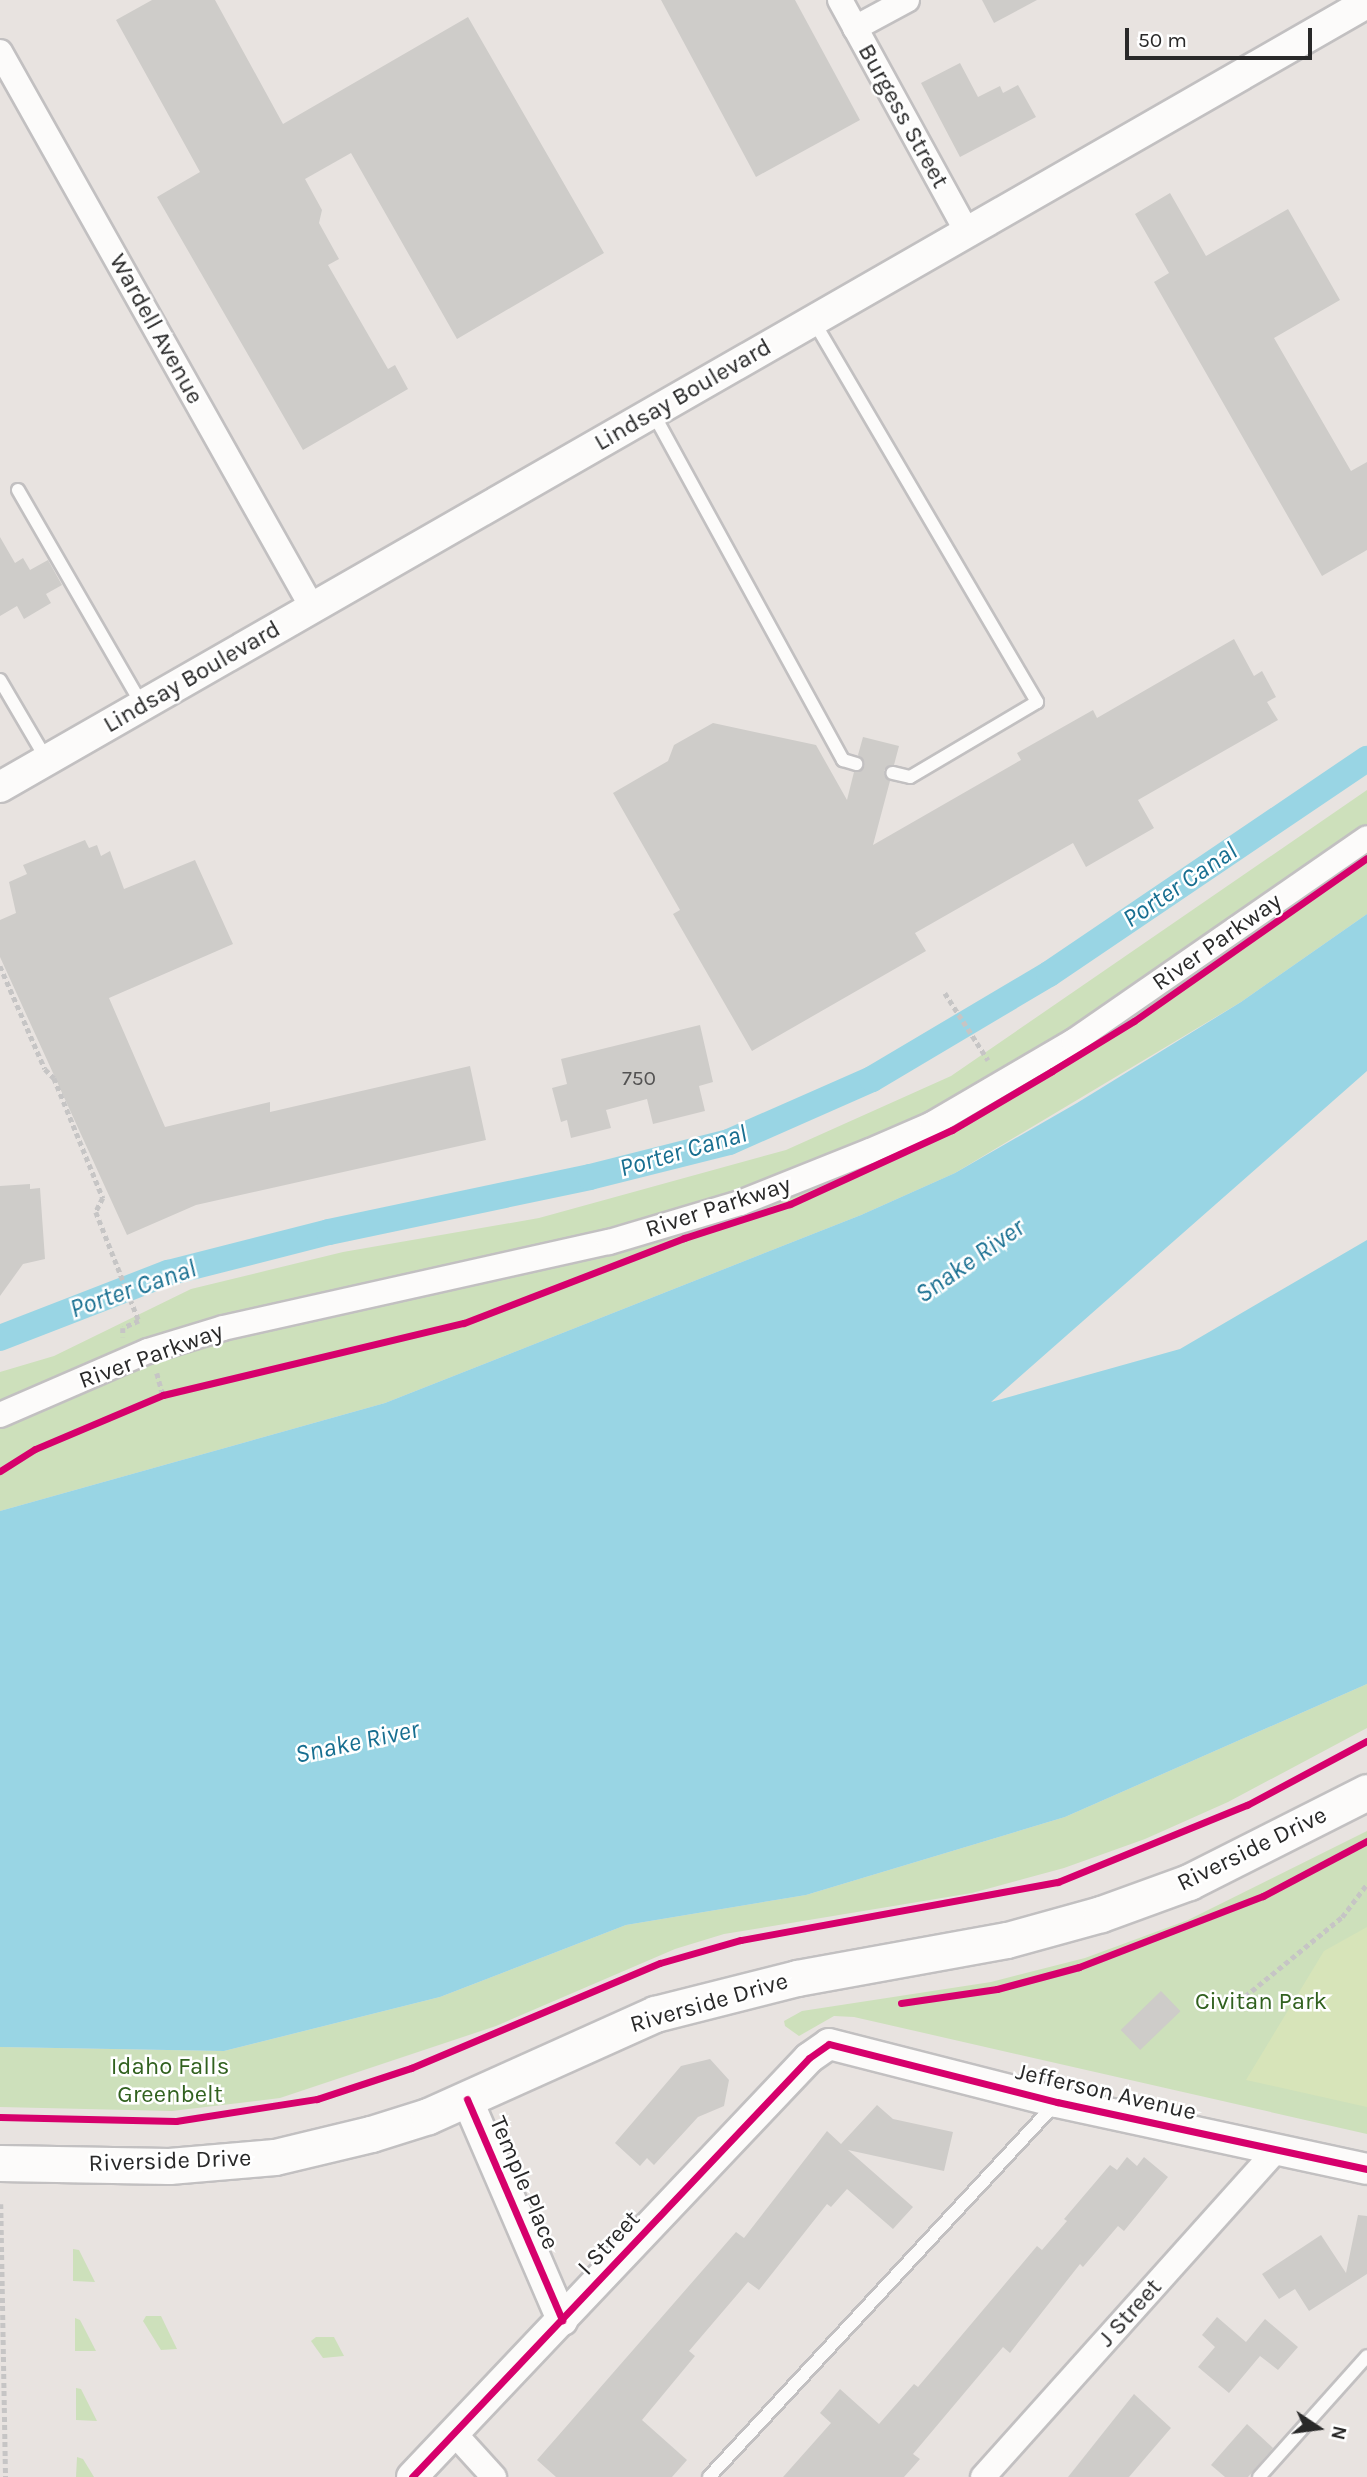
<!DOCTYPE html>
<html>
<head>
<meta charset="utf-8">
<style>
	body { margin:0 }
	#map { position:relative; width:1367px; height:2477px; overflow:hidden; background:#e8e3e0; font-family:Karla,sans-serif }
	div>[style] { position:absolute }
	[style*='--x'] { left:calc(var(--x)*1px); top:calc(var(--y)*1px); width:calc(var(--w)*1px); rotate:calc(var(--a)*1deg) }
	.green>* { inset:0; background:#cde0bb }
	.pitch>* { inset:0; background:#d7e4b9 }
	.water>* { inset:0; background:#99d5e4 }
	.canal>* { height:26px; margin:-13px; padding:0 13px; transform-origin:13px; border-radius:13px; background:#99d5e4 }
	.building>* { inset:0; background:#ceccc9; transform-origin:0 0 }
	.path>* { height:4.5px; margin-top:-2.25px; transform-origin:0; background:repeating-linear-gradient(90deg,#c6c5c5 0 5px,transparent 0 8.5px) }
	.roads { filter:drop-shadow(2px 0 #c2c0c1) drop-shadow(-2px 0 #c2c0c1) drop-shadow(0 2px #c2c0c1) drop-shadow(0 -2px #c2c0c1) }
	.service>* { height:12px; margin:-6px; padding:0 6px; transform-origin:6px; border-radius:6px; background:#fcfbfa }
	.minor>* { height:24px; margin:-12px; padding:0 12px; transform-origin:12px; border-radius:12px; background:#fcfbfa }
	.tertiary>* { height:30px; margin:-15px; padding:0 15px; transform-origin:15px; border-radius:15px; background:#fcfbfa }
	.secondary>* { height:35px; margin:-17.5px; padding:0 17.5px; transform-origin:17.5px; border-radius:17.5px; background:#fcfbfa }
	.cycleway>* { height:7px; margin:-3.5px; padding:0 3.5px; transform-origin:3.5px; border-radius:3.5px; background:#d6006c }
	span { translate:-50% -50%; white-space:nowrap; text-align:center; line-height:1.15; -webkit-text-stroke:5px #fff; paint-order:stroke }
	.number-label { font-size:21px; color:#535252 }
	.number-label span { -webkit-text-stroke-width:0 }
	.street-label { font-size:24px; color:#292929 }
	.park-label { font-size:24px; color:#31611f }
	.water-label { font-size:26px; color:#176e90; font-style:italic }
	.north { position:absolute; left:1283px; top:2393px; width:70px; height:70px; -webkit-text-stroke:5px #fff; paint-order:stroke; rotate:103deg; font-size:19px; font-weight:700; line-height:28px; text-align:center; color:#292929 }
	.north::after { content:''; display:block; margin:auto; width:24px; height:32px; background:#292929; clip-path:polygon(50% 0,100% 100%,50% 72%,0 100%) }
	.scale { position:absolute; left:1125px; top:28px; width:187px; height:32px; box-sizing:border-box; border:4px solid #292929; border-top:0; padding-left:9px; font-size:21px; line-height:24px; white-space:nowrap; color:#292929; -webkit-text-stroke:5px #fff; paint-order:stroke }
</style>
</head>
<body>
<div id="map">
	<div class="green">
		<div style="clip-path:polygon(1367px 790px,1367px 914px,1241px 1002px,955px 1173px,861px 1215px,385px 1403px,0 1511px,0 1372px,54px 1356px,191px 1289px,343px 1252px,539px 1218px,786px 1150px,951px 1076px)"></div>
		<div style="clip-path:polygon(1367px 1684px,1367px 1728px,1228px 1802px,1145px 1839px,1064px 1868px,972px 1893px,724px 1934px,675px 1949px,496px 2026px,280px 2098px,172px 2111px,0 2107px,0 2047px,224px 2051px,440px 1997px,626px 1925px,806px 1895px,1065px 1817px)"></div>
		<div style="clip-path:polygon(1367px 1831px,1367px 2134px,854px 2017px,834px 2016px,799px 2036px,785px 2026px,784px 2021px,802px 2011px,991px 1982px,1085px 1958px,1188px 1920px)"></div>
		<div style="clip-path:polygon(73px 2249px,79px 2250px,95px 2282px,73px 2281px)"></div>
		<div style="clip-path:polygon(146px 2316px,161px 2316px,177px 2349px,161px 2350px,143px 2321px)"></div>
		<div style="clip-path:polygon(75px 2318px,80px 2320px,96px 2351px,75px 2351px)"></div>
		<div style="clip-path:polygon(316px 2337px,334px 2337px,344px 2356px,323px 2358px,311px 2341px)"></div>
		<div style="clip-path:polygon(76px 2388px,81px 2389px,97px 2421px,76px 2420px)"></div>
		<div style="clip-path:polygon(77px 2457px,83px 2459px,94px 2477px,76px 2477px)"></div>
	</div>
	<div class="pitch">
		<div style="clip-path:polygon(1367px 1927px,1367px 2107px,1246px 2080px,1324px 1951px)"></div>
	</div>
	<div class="water">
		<div style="clip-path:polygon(1367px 914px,1367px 1071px,991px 1402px,1180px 1349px,1367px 1240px,1367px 1684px,1065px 1817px,806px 1895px,626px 1925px,440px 1997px,224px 2051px,0 2047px,0 1511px,385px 1403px,861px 1215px,955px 1173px,1077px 1103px,1241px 1002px)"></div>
	</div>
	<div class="canal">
		<div style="--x:0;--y:1338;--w:180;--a:-21.2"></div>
		<div style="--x:168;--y:1273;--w:166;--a:-14.3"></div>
		<div style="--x:329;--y:1232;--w:267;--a:-11.9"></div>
		<div style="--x:590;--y:1177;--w:143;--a:-14.1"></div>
		<div style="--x:729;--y:1142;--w:156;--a:-23.8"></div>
		<div style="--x:872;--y:1079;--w:206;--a:-30.7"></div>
		<div style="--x:1049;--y:974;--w:384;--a:-34.1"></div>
	</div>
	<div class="building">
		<div style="clip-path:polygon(152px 0,215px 0,283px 124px,468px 17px,604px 253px,457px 339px,351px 153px,305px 179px,322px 210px,319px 223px,339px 259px,328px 265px,388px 369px,395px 365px,408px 389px,303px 450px,157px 197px,200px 172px,116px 20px)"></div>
		<div style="clip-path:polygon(661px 0,795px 0,860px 120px,756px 177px)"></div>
		<div style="clip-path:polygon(982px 0,1037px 0,994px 23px)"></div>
		<div style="clip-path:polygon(960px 63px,978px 97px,1000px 86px,1003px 93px,1018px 85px,1036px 117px,960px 157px,921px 83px)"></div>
		<div style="clip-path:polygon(1170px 193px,1206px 256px,1288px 209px,1340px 300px,1274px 338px,1351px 471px,1367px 462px,1367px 550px,1322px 576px,1154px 282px,1169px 273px,1135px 214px)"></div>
		<div style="clip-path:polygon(0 537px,15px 563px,23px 558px,30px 570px,48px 560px,62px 585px,46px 594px,51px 603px,24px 619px,17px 606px,0 616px)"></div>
		<div style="clip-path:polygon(1234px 639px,1254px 676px,1262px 671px,1276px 697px,1267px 702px,1278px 720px,1138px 800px,1154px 828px,1086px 867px,1073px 843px,915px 933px,926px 951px,752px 1051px,673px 914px,680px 910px,613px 793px,668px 761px,674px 745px,713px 723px,816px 745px,847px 800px,854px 772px,864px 766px,858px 755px,863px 737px,899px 746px,894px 765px,884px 770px,890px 781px,873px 845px,1021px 760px,1017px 753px,1093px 710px,1097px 718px)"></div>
		<div style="clip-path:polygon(85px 840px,89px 848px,97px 845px,101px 856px,110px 851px,124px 889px,195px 860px,233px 944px,109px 998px,165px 1127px,270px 1102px,270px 1112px,470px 1066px,486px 1140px,196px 1205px,127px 1235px,0 957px,0 920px,16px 913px,9px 882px,27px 874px,23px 865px)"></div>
		<div style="clip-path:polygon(700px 1025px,713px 1082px,699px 1086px,705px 1111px,653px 1124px,647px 1099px,606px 1110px,611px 1128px,571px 1138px,567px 1120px,561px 1122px,552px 1088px,567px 1084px,561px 1059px)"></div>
		<div style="clip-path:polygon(30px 1184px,30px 1189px,40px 1188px,45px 1259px,23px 1264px,0 1296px,0 1186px)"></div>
		<div style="left:1161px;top:1991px;width:28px;height:56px;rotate:46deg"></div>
		<div style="clip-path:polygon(710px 2059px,729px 2080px,724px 2106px,698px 2117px,654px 2165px,647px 2158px,640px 2166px,615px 2143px,681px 2066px)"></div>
		<div style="clip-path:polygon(877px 2105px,893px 2119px,953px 2132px,944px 2171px,848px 2150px,913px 2207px,893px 2229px,847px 2189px,831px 2207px,827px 2204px,759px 2290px,748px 2282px,689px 2351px,695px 2356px,642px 2420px,687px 2460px,672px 2477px,556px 2477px,537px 2460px,736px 2232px,744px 2238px,827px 2131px,841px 2144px)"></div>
		<div style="clip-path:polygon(1127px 2157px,1137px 2166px,1144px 2157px,1168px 2177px,1124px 2231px,1118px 2226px,1083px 2267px,1080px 2264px,1010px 2353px,1003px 2347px,913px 2454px,920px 2459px,904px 2477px,783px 2477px,831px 2423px,820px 2413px,840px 2389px,879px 2424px,914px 2384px,918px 2387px,1037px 2246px,1042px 2250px,1067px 2221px,1064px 2219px,1110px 2165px,1117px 2170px)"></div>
		<div style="clip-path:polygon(1358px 2215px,1367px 2216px,1367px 2274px,1309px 2311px,1295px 2289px,1279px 2299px,1262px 2274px,1321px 2235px,1346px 2273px)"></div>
		<div style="clip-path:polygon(1217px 2317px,1246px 2342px,1265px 2319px,1298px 2347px,1278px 2370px,1260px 2356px,1229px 2393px,1198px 2367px,1215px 2347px,1202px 2335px)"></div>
		<div style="clip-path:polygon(1134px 2394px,1171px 2428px,1129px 2477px,1068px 2477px)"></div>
		<div style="clip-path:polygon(1247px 2424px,1273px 2448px,1248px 2477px,1225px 2477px,1211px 2465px)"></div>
	</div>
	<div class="path">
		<div style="--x:0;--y:966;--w:112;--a:66.4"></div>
		<div style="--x:45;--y:1069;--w:13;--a:45"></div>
		<div style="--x:54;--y:1078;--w:130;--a:67.8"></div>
		<div style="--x:103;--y:1198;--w:16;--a:117"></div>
		<div style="--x:96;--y:1212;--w:117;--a:68.5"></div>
		<div style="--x:139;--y:1321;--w:17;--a:156"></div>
		<div style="--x:123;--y:1328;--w:9;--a:90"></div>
		<div style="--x:945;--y:993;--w:80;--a:57.3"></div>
		<div style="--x:157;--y:1373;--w:23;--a:75"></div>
		<div style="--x:1232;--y:2007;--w:142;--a:-39.3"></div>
		<div style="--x:1342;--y:1917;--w:41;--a:-52.9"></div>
		<div style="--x:1;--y:2204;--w:273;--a:89"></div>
	</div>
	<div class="roads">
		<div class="service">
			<div style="--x:813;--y:320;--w:443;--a:59.6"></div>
			<div style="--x:1037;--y:702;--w:147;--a:149.4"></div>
			<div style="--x:910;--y:777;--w:18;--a:-167"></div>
			<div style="--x:653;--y:413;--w:396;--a:61.3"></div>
			<div style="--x:843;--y:760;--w:14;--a:17"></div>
			<div style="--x:18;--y:490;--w:248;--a:60"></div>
			<div style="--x:0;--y:680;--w:93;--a:59.6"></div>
			<div style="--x:709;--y:2477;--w:510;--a:-47.14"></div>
			<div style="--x:1259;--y:2477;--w:162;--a:-48.2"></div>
		</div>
		<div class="minor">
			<div style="--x:840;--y:0;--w:264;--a:61.3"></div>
			<div style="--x:855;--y:28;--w:59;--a:-28.3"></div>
			<div style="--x:0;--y:52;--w:637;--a:60.66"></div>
			<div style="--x:0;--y:1415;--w:161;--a:-23.4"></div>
			<div style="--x:148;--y:1351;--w:78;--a:-17"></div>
			<div style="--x:223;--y:1328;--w:395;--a:-12.6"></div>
			<div style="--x:609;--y:1242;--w:137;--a:-16.6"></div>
			<div style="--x:740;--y:1203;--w:140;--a:-21.8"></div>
			<div style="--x:870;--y:1151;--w:68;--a:-23.5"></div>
			<div style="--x:932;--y:1124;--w:164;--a:-30.3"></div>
			<div style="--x:1074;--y:1041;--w:356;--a:-34.7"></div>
			<div style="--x:453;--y:2432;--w:61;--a:47.7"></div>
			<div style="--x:983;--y:2477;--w:439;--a:-48.1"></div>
		</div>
		<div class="tertiary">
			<div style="--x:0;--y:787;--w:1576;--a:-29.84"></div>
			<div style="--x:467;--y:2099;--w:241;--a:66.7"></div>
			<div style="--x:412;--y:2477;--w:577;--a:-46.54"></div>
			<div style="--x:809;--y:2058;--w:24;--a:-35"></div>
			<div style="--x:829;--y:2044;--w:235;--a:14.3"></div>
			<div style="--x:1057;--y:2102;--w:317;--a:12.2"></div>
		</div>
		<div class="secondary">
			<div style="--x:0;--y:2163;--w:169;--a:1"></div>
			<div style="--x:169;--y:2166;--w:106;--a:-4.9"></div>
			<div style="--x:275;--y:2157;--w:99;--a:-13.5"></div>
			<div style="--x:371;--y:2134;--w:60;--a:-17.5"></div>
			<div style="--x:428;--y:2116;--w:249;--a:-24.2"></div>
			<div style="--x:655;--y:2014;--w:146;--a:-14.2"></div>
			<div style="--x:797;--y:1978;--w:213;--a:-10.3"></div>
			<div style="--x:1007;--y:1940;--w:98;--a:-15.5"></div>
			<div style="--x:1101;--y:1914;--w:94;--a:-20"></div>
			<div style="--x:1189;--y:1882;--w:199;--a:-26.8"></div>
		</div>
	</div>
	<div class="cycleway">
		<div style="--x:0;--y:1471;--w:41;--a:-32.2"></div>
		<div style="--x:35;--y:1449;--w:139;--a:-22.9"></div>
		<div style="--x:163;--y:1395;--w:309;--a:-13.5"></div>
		<div style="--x:464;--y:1323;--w:236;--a:-21.1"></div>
		<div style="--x:684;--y:1238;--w:111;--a:-17.8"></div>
		<div style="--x:790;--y:1204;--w:178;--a:-24.6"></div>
		<div style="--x:952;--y:1130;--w:116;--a:-30.5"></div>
		<div style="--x:1052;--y:1071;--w:96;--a:-31.4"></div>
		<div style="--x:1134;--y:1021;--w:284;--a:-35"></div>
		<div style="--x:901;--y:2003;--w:97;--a:-8.3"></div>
		<div style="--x:997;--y:1989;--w:85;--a:-15"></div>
		<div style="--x:1079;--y:1967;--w:197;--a:-21.1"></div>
		<div style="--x:1263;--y:1896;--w:118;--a:-27.9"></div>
		<div style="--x:467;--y:2099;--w:241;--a:66.7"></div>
		<div style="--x:0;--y:2117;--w:176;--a:1.3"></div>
		<div style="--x:176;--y:2121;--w:143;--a:-8.9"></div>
		<div style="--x:317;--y:2099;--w:99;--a:-18.3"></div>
		<div style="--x:411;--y:2068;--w:270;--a:-22.9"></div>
		<div style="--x:660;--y:1963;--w:84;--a:-15.9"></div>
		<div style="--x:741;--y:1940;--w:322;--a:-10.4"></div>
		<div style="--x:1058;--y:1882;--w:204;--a:-22.2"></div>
		<div style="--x:1247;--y:1805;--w:136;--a:-28.1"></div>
		<div style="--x:412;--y:2477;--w:577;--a:-46.54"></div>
		<div style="--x:809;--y:2058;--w:24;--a:-35"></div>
		<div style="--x:829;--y:2044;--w:235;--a:14.3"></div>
		<div style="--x:1057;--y:2102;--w:317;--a:12.2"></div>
	</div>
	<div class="number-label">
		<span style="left:639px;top:1078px">750</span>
	</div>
	<div class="street-label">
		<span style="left:903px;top:116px;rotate:61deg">Burgess Street</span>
		<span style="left:156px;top:329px;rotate:61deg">Wardell Avenue</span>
		<span style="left:683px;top:395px;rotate:-30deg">Lindsay Boulevard</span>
		<span style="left:192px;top:677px;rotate:-30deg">Lindsay Boulevard</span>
		<span style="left:1217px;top:942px;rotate:-35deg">River Parkway</span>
		<span style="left:718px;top:1207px;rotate:-18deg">River Parkway</span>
		<span style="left:151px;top:1356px;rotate:-20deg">River Parkway</span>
		<span style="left:1252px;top:1849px;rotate:-26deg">Riverside Drive</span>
		<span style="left:709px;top:2003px;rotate:-16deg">Riverside Drive</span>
		<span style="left:1106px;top:2092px;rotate:13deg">Jefferson Avenue</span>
		<span style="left:170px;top:2161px;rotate:-2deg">Riverside Drive</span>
		<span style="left:524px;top:2183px;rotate:67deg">Temple Place</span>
		<span style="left:609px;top:2243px;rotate:-47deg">I Street</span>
		<span style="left:1130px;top:2313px;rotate:-48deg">J Street</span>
	</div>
	<div class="park-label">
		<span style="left:1261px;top:2002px">Civitan Park</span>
		<span style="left:170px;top:2081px">Idaho Falls<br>Greenbelt</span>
	</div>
	<div class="water-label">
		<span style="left:1180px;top:885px;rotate:-34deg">Porter Canal</span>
		<span style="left:683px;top:1151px;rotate:-16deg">Porter Canal</span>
		<span style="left:970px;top:1261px;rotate:-35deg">Snake River</span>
		<span style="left:133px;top:1289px;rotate:-19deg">Porter Canal</span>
		<span style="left:357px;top:1742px;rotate:-12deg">Snake River</span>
	</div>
	<div class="north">N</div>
	<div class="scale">50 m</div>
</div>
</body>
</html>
